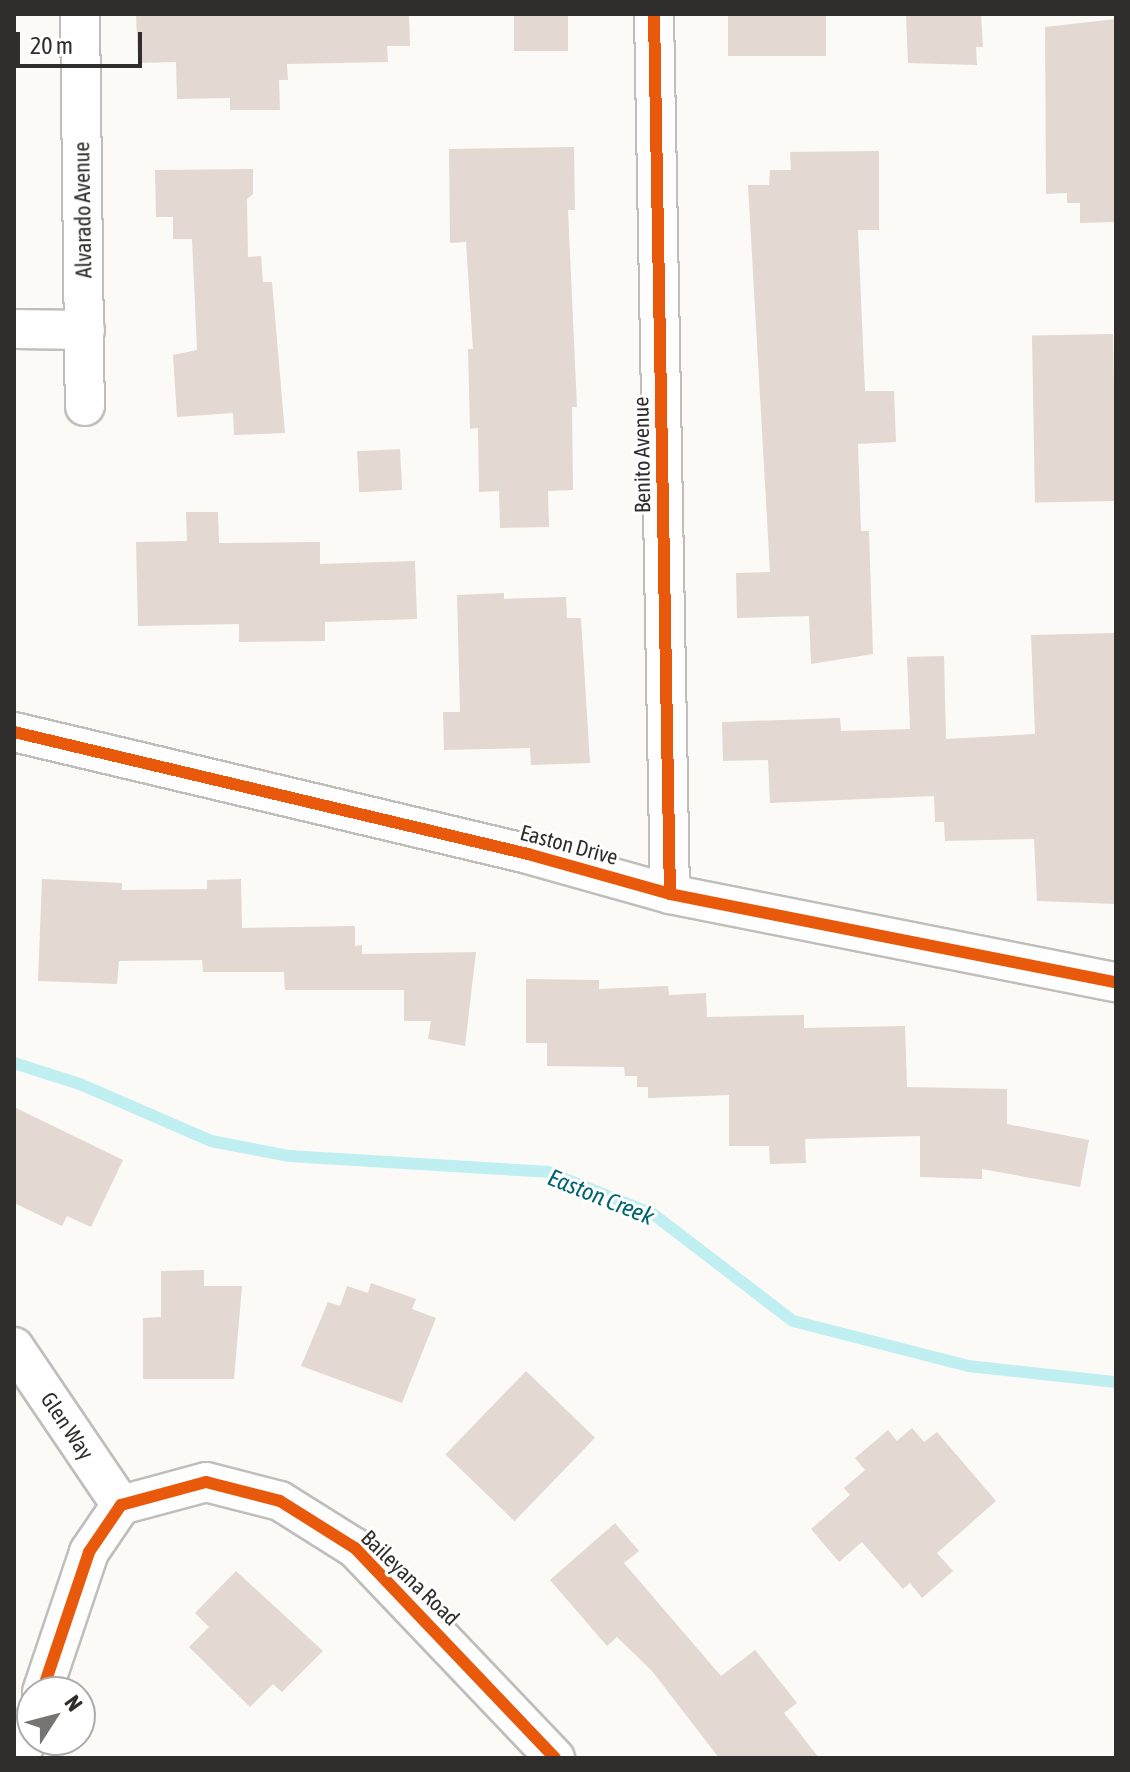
<!DOCTYPE html>
<html>
<head>
<meta charset="utf-8">
<style>
	body { margin:0 }
	#map { position:relative; width:1130px; height:1772px; overflow:hidden; background:#fbfaf6; font-family:"Asap Condensed",sans-serif }
	div>[style] { position:absolute }
	[style*='--x'] { left:calc(var(--x)*1px); top:calc(var(--y)*1px); width:calc(var(--w)*1px); rotate:calc(var(--a)*1deg) }
	.stream>* { height:12px; margin:-6px; padding:0 6px; transform-origin:6px; border-radius:6px; background:#c0eff2 }
	.building>* { inset:0; background:#e3d8d2; transform-origin:0 0 }
	.roads { filter:drop-shadow(2px 0 #bfbebb) drop-shadow(-2px 0 #bfbebb) drop-shadow(0 2px #bfbebb) drop-shadow(0 -2px #bfbebb) }
	.street>* { height:38px; margin:-19px; padding:0 19px; transform-origin:19px; border-radius:19px; background:#fefefe }
	.cycleway>* { height:12px; margin:-6px; padding:0 6px; transform-origin:6px; border-radius:6px; background:#e8590c }
	span { translate:-50% -50%; white-space:nowrap; text-align:center; line-height:1.15; -webkit-text-stroke:6px #fff; paint-order:stroke }
	.street-label { font-size:22px; color:#2f2e2c }
	.water-label { font-size:24px; color:#00646c; font-style:italic }
	.frame { position:absolute; inset:0; border:16px solid #2f2e2c; pointer-events:none }
	.north { position:absolute; left:16px; top:1676px; width:80px; height:80px; box-sizing:border-box; background:#fff; border:2px solid #acabab; border-radius:50%; rotate:54deg; font-size:22px; font-weight:700; line-height:32px; text-align:center; color:#2f2e2c }
	.north::after { content:''; display:block; margin:auto; width:28px; height:36px; background:#767573; clip-path:polygon(50% 0,100% 100%,50% 72%,0 100%) }
	.scale { position:absolute; left:16px; top:32px; width:126px; height:36px; box-sizing:border-box; border:4px solid #2f2e2c; border-top:0; padding-left:10px; font-size:24px; line-height:28px; white-space:nowrap; color:#2f2e2c; -webkit-text-stroke:6px #fff; paint-order:stroke }
</style>
</head>
<body>
<div id="map">
	<div class="stream">
		<div style="--x:14;--y:1063;--w:69;--a:17.7"></div>
		<div style="--x:80;--y:1084;--w:143;--a:23.5"></div>
		<div style="--x:211;--y:1141;--w:79;--a:10.9"></div>
		<div style="--x:289;--y:1156;--w:259;--a:3.5"></div>
		<div style="--x:548;--y:1172;--w:113;--a:21.8"></div>
		<div style="--x:653;--y:1214;--w:176;--a:37.4"></div>
		<div style="--x:793;--y:1321;--w:181;--a:14.4"></div>
		<div style="--x:968;--y:1366;--w:149;--a:6.2"></div>
	</div>
	<div class="building">
		<div style="clip-path:polygon(136px 14px,409px 14px,410px 46px,387px 46px,388px 62px,287px 64px,288px 80px,279px 80px,280px 110px,230px 110px,230px 98px,177px 99px,176px 62px,138px 63px)"></div>
		<div style="left:514px;top:14px;width:54px;height:37px"></div>
		<div style="left:728px;top:14px;width:98px;height:42px"></div>
		<div style="clip-path:polygon(906px 14px,981px 14px,983px 47px,976px 47px,977px 65px,908px 63px)"></div>
		<div style="clip-path:polygon(1116px 19px,1116px 222px,1080px 223px,1080px 203px,1067px 203px,1067px 193px,1046px 194px,1045px 27px)"></div>
		<div style="clip-path:polygon(574px 147px,575px 210px,568px 210px,577px 407px,572px 407px,573px 490px,548px 491px,549px 527px,500px 528px,499px 491px,479px 492px,478px 428px,470px 429px,468px 349px,473px 349px,466px 242px,450px 243px,449px 149px)"></div>
		<div style="clip-path:polygon(879px 151px,879px 230px,858px 230px,865px 391px,894px 391px,896px 442px,858px 444px,861px 531px,869px 531px,873px 654px,811px 664px,809px 616px,737px 618px,736px 573px,770px 572px,748px 185px,769px 185px,770px 170px,791px 170px,790px 152px)"></div>
		<div style="clip-path:polygon(253px 169px,253px 194px,247px 199px,248px 257px,261px 256px,263px 282px,272px 282px,285px 433px,234px 435px,233px 413px,177px 417px,173px 355px,197px 350px,192px 239px,173px 239px,173px 217px,156px 217px,155px 170px)"></div>
		<div style="left:1113px;top:334px;width:167px;height:81px;rotate:89deg"></div>
		<div style="left:400px;top:449px;width:41px;height:43px;rotate:87deg"></div>
		<div style="clip-path:polygon(186px 512px,218px 512px,219px 543px,320px 542px,320px 564px,415px 561px,417px 619px,325px 622px,325px 641px,239px 642px,239px 624px,138px 626px,136px 542px,187px 541px)"></div>
		<div style="clip-path:polygon(504px 593px,504px 599px,566px 597px,567px 618px,581px 618px,590px 763px,531px 765px,530px 748px,444px 750px,443px 712px,460px 712px,457px 595px)"></div>
		<div style="clip-path:polygon(1116px 633px,1116px 904px,1037px 901px,1034px 839px,945px 841px,944px 822px,935px 822px,934px 796px,770px 803px,768px 760px,723px 761px,722px 722px,840px 718px,841px 731px,910px 729px,907px 657px,944px 656px,946px 739px,1035px 734px,1031px 635px)"></div>
		<div style="clip-path:polygon(42px 879px,122px 883px,122px 890px,207px 889px,207px 880px,241px 879px,242px 928px,355px 926px,355px 946px,362px 945px,362px 954px,476px 952px,465px 1046px,428px 1039px,431px 1021px,404px 1021px,404px 990px,285px 990px,284px 972px,203px 972px,202px 960px,119px 961px,117px 984px,38px 981px)"></div>
		<div style="clip-path:polygon(526px 979px,599px 980px,599px 989px,668px 986px,669px 995px,706px 993px,707px 1017px,804px 1015px,804px 1028px,905px 1026px,907px 1087px,1007px 1089px,1007px 1124px,1089px 1140px,1080px 1187px,982px 1169px,982px 1179px,920px 1177px,920px 1136px,805px 1139px,806px 1163px,770px 1164px,769px 1146px,729px 1146px,729px 1095px,648px 1098px,648px 1087px,637px 1087px,637px 1076px,625px 1076px,624px 1067px,547px 1066px,547px 1043px,526px 1043px)"></div>
		<div style="clip-path:polygon(14px 1107px,123px 1160px,91px 1227px,67px 1216px,62px 1226px,14px 1203px)"></div>
		<div style="clip-path:polygon(204px 1270px,204px 1286px,242px 1286px,234px 1379px,143px 1379px,143px 1318px,161px 1317px,161px 1271px)"></div>
		<div style="clip-path:polygon(371px 1283px,416px 1299px,412px 1309px,436px 1318px,402px 1403px,301px 1366px,328px 1302px,340px 1306px,347px 1286px,368px 1293px)"></div>
		<div style="left:526px;top:1371px;width:96px;height:116px;rotate:44deg"></div>
		<div style="clip-path:polygon(912px 1428px,924px 1442px,937px 1432px,996px 1501px,937px 1553px,953px 1571px,922px 1598px,910px 1583px,903px 1589px,862px 1542px,839px 1562px,811px 1529px,850px 1495px,844px 1488px,865px 1470px,855px 1458px,888px 1430px,897px 1441px)"></div>
		<div style="clip-path:polygon(615px 1523px,639px 1551px,624px 1563px,721px 1676px,755px 1650px,797px 1703px,784px 1713px,819px 1758px,719px 1758px,652px 1671px,617px 1637px,607px 1646px,550px 1580px)"></div>
		<div style="clip-path:polygon(236px 1571px,323px 1651px,282px 1692px,273px 1684px,250px 1707px,189px 1647px,209px 1627px,195px 1613px)"></div>
	</div>
	<div class="roads">
		<div class="street">
			<div style="--x:80;--y:14;--w:392;--a:89.3"></div>
			<div style="--x:654;--y:14;--w:880;--a:88.96"></div>
			<div style="--x:14;--y:329;--w:71;--a:0.8"></div>
			<div style="--x:14;--y:732;--w:528;--a:13.35"></div>
			<div style="--x:528;--y:854;--w:148;--a:15.7"></div>
			<div style="--x:670;--y:894;--w:455;--a:11.2"></div>
			<div style="--x:14;--y:1347;--w:191;--a:55.9"></div>
			<div style="--x:42;--y:1692;--w:148;--a:-71.4"></div>
			<div style="--x:89;--y:1552;--w:57;--a:-55.8"></div>
			<div style="--x:121;--y:1505;--w:88;--a:-15.1"></div>
			<div style="--x:206;--y:1482;--w:76;--a:14.4"></div>
			<div style="--x:280;--y:1501;--w:89;--a:32.1"></div>
			<div style="--x:355;--y:1548;--w:290;--a:46.4"></div>
			<div style="--x:20;--y:1758;--w:37;--a:-71"></div>
		</div>
	</div>
	<div class="cycleway">
		<div style="--x:654;--y:14;--w:880;--a:88.96"></div>
		<div style="--x:14;--y:732;--w:528;--a:13.35"></div>
		<div style="--x:528;--y:854;--w:148;--a:15.7"></div>
		<div style="--x:670;--y:894;--w:455;--a:11.2"></div>
		<div style="--x:42;--y:1692;--w:148;--a:-71.4"></div>
		<div style="--x:89;--y:1552;--w:57;--a:-55.8"></div>
		<div style="--x:121;--y:1505;--w:88;--a:-15.1"></div>
		<div style="--x:206;--y:1482;--w:76;--a:14.4"></div>
		<div style="--x:280;--y:1501;--w:89;--a:32.1"></div>
		<div style="--x:355;--y:1548;--w:290;--a:46.4"></div>
	</div>
	<div class="street-label">
		<span style="left:83px;top:210px;rotate:-91deg">Alvarado Avenue</span>
		<span style="left:642px;top:455px;rotate:-91deg">Benito Avenue</span>
		<span style="left:569px;top:845px;rotate:15deg">Easton Drive</span>
		<span style="left:67px;top:1426px;rotate:56deg">Glen Way</span>
		<span style="left:410px;top:1578px;rotate:44deg">Baileyana Road</span>
	</div>
	<div class="water-label">
		<span style="left:601px;top:1197px;rotate:22deg">Easton Creek</span>
	</div>
	<div class="frame"></div>
	<div class="north">N</div>
	<div class="scale">20 m</div>
</div>
</body>
</html>
